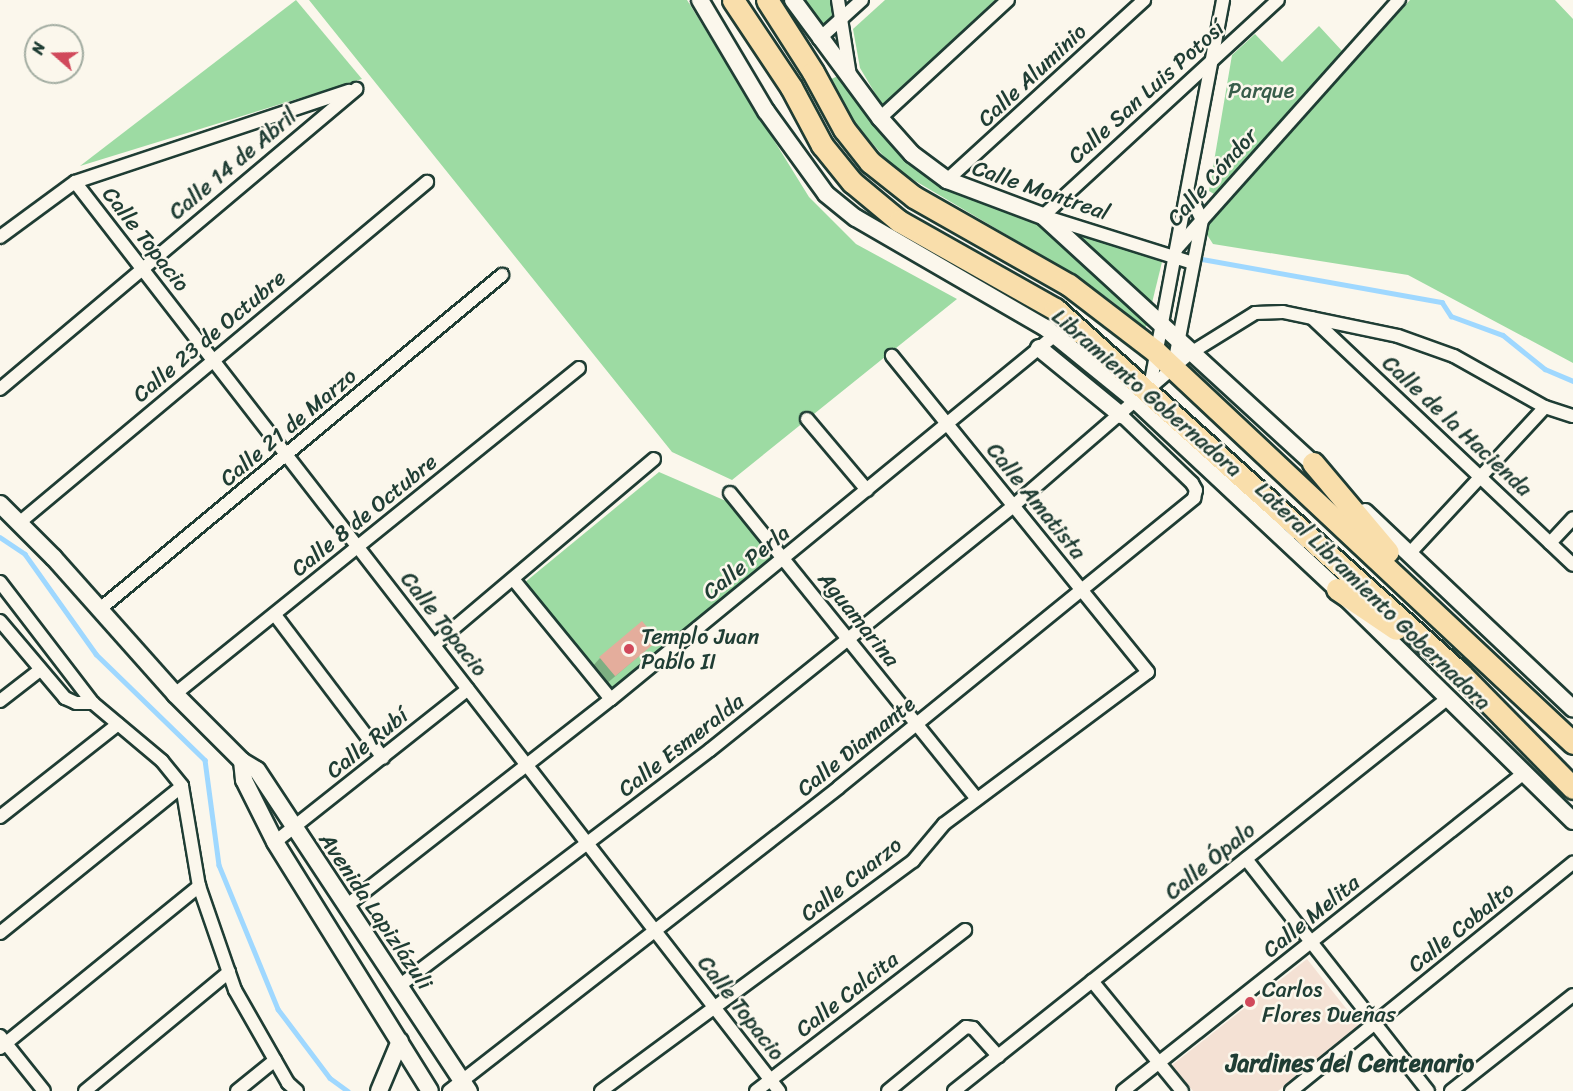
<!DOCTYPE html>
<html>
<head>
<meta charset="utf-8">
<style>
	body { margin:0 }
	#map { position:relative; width:1573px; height:1091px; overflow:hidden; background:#fbf7ec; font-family:Sriracha,sans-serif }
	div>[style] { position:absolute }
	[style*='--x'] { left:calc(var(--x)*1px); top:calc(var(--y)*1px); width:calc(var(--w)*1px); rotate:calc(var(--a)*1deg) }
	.built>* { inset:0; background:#f4e1d4 }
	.green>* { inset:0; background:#9ddba3 }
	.shadow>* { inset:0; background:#0003 }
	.stream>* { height:4.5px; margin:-2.25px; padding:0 2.25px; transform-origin:2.25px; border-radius:2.25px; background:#9fd8ff }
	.building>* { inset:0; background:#e4ad9c; transform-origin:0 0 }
	.roads { filter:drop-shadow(2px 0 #1f3d34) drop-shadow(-2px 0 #1f3d34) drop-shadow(0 2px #1f3d34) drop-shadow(0 -2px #1f3d34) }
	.street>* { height:12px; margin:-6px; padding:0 6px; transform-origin:6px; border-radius:6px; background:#fbf7ec }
	.secondary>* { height:16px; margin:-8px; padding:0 8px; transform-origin:8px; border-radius:8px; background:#fbf7ec }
	.highway>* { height:21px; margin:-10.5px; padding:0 10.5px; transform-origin:10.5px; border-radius:10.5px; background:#f9deab }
	.dots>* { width:16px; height:16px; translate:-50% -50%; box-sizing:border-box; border:3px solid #fbf7ec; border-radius:50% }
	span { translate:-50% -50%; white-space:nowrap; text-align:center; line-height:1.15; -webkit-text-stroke:5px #fbf7ec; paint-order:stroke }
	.street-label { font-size:22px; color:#1f3d34 }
	.park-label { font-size:22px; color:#385d4a }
	.poi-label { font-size:22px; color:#1f3d34 }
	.left { translate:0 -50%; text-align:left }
	.neighbourhood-label { font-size:24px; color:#1f3d34; font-weight:700 }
	.north { position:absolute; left:24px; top:24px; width:60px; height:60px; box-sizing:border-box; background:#fbf7ec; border:2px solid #a3ada2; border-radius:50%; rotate:290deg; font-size:16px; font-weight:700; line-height:24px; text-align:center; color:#1f3d34 }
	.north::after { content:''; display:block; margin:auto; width:21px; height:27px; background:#d1495b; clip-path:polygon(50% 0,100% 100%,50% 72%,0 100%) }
</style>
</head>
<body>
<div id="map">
	<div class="built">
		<div style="clip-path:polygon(1307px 959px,1360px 1026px,1278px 1091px,1193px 1091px,1172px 1065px)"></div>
	</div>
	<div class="green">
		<div style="clip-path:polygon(296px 0,362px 79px,80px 166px)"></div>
		<div style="clip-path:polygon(309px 0,687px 0,809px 197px,856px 244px,957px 299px,732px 480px,672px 452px)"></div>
		<div style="clip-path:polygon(803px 0,832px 0,836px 15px,821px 26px)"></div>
		<div style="clip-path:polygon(885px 0,995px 0,882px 105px,860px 68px,853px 29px)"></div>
		<div style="clip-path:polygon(1410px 0,1555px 0,1573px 19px,1573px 363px,1408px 275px,1213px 244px,1204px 230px)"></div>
		<div style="clip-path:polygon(1319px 26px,1343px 52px,1214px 194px,1209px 191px,1232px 55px,1255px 34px,1282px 62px)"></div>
		<div style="clip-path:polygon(838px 76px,897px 149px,949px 189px,1043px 227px,1147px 325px,1144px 329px,1113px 302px,1070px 272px,895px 169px,849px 117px,829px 80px)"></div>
		<div style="clip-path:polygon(1072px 231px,1162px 262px,1150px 311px)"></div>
		<div style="clip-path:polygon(659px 472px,726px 501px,774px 558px,612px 691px,524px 583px)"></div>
	</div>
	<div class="shadow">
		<div style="clip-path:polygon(647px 649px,605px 685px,591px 668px,600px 658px)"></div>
	</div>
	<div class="stream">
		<div style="--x:1202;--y:259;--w:244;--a:10.2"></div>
		<div style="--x:1442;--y:302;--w:17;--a:57"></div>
		<div style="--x:1451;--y:316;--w:55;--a:20.1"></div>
		<div style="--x:1503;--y:335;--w:54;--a:39"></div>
		<div style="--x:1545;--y:369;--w:30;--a:23"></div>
		<div style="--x:0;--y:537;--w:30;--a:34"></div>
		<div style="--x:25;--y:554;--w:123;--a:54.6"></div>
		<div style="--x:96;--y:654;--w:152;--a:44.2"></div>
		<div style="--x:205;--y:760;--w:106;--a:82.4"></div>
		<div style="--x:219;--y:865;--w:156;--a:67.7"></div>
		<div style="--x:278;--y:1009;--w:86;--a:53"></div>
		<div style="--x:330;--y:1078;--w:22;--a:36"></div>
	</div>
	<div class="building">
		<div style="left:642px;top:621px;width:25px;height:56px;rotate:50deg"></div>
	</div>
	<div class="roads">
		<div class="street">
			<div style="--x:838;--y:0;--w:77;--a:81"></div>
			<div style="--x:819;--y:39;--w:58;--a:-42.2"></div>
			<div style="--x:880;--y:118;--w:174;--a:-42.7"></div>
			<div style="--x:947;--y:180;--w:267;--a:-42.4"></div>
			<div style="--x:75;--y:182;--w:1150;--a:52.24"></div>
			<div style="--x:0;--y:237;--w:93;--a:-36.3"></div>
			<div style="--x:75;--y:182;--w:289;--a:-18.4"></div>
			<div style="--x:1177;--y:248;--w:333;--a:-48.2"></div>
			<div style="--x:1193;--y:263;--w:157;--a:-162.6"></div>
			<div style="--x:1043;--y:216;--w:319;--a:-42.6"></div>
			<div style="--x:1312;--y:318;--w:359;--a:43.4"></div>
			<div style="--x:1173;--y:369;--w:152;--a:-79"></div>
			<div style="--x:1202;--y:220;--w:32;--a:-116"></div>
			<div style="--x:0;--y:389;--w:466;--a:-40.1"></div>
			<div style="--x:1149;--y:392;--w:399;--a:-79.3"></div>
			<div style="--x:807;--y:419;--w:93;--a:49.8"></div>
			<div style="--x:730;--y:493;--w:393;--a:51.1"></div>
			<div style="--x:19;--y:523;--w:532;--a:-39.89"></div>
			<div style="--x:1550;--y:543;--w:34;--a:-47"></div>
			<div style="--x:1409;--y:554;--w:200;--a:-47.2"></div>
			<div style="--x:513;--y:579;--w:155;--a:50.8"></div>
			<div style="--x:0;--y:582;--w:153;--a:52.5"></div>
			<div style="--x:93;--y:703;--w:90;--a:40"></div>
			<div style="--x:162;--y:761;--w:32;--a:51"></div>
			<div style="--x:182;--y:786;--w:101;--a:80.4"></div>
			<div style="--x:199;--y:886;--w:110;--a:70.9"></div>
			<div style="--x:235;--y:990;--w:107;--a:60.3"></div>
			<div style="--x:288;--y:1083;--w:12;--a:42"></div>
			<div style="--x:100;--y:609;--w:523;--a:-39.72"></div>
			<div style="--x:275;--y:615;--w:179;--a:52.9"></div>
			<div style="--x:0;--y:621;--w:101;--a:49.8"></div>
			<div style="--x:65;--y:698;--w:12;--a:24"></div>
			<div style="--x:76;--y:703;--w:17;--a:0"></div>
			<div style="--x:434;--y:645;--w:288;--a:-40.2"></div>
			<div style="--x:175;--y:694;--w:519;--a:-38.9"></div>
			<div style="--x:0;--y:701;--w:51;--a:-37.8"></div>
			<div style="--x:0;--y:817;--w:150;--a:-38.2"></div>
			<div style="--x:275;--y:842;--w:246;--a:-38.4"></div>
			<div style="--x:1246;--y:859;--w:295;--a:51.9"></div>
			<div style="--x:346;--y:906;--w:336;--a:-38"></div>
			<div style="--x:611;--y:699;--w:574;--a:-39.35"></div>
			<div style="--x:0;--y:933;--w:234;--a:-38.9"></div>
			<div style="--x:1092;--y:981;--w:142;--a:50.7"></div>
			<div style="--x:399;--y:986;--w:390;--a:-37.2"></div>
			<div style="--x:710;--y:750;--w:389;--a:-38.8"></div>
			<div style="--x:1013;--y:506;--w:233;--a:-40.8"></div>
			<div style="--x:1189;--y:354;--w:78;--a:-31.8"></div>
			<div style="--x:1255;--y:313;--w:28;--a:-2"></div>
			<div style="--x:1283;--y:312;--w:117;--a:11.8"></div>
			<div style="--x:1398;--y:336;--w:59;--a:19.7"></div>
			<div style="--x:1454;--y:356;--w:104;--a:29.3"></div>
			<div style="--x:1545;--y:407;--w:29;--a:18"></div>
			<div style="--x:0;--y:1036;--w:70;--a:51.3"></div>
			<div style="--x:0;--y:1048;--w:257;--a:-39.1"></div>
			<div style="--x:85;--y:1091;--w:187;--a:-39.6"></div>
			<div style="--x:237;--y:1091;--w:49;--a:-39.2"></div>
			<div style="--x:449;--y:1091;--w:494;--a:-37.9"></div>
			<div style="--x:839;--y:787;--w:458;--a:-39.1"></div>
			<div style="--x:1194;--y:498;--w:8;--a:-76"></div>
			<div style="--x:1196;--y:490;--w:8;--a:-120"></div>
			<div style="--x:1192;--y:483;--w:98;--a:-136.2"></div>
			<div style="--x:601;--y:1091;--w:388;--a:-36.4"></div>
			<div style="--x:913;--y:861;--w:48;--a:-50"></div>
			<div style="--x:944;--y:824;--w:254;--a:-36.7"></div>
			<div style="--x:1148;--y:672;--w:407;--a:-129"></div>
			<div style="--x:756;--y:1091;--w:264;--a:-37.6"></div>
			<div style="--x:888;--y:1091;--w:101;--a:-39.4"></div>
			<div style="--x:966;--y:1027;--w:7;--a:8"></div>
			<div style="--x:973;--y:1028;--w:38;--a:48"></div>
			<div style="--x:954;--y:1091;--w:631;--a:-38.5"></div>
			<div style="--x:1123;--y:1091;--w:512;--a:-38.42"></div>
			<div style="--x:1291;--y:1091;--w:363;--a:-39"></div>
			<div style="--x:1451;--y:1091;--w:155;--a:-38.2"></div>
		</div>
		<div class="secondary">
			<div style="--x:700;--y:0;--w:129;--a:59.3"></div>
			<div style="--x:766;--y:111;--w:102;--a:54.1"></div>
			<div style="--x:826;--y:194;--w:38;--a:39"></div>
			<div style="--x:856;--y:218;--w:220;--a:30.1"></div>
			<div style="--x:1046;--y:328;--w:117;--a:39.1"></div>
			<div style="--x:1137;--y:402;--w:274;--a:43.1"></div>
			<div style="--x:1337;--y:589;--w:331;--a:44.5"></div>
			<div style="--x:793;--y:0;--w:147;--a:53.6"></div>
			<div style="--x:880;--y:118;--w:48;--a:48.4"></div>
			<div style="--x:912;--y:154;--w:44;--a:36.6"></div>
			<div style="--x:947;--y:180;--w:103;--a:20.6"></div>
			<div style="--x:1043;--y:216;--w:379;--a:42.5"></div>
			<div style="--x:1039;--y:348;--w:106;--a:39.3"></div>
			<div style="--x:0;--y:504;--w:76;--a:45"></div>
			<div style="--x:54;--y:558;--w:182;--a:48.3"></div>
			<div style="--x:175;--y:694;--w:95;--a:45"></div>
			<div style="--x:242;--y:761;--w:17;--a:31"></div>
			<div style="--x:257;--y:770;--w:385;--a:56.6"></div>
			<div style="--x:1365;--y:512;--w:286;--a:43.4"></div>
			<div style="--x:242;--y:761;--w:19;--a:84"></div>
			<div style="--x:244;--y:780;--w:69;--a:63.4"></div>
			<div style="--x:275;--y:842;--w:293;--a:58.1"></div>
			<div style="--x:379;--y:1091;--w:54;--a:-67.2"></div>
		</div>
		<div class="highway">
			<div style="--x:733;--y:0;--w:105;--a:56.3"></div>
			<div style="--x:791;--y:87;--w:66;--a:61.9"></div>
			<div style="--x:822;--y:145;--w:48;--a:51"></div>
			<div style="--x:852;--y:182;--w:61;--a:39.7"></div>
			<div style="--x:899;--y:221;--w:179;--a:29.4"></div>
			<div style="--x:1055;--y:309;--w:545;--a:41.95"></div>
			<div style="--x:1460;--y:673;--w:161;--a:45.5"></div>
			<div style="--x:767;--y:0;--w:85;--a:57.4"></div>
			<div style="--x:813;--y:72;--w:65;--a:61.5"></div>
			<div style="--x:844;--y:129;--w:42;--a:51.8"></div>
			<div style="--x:870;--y:162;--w:56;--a:38.5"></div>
			<div style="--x:914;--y:197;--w:178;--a:29.6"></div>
			<div style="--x:1069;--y:285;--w:108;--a:37.5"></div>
			<div style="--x:1155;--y:351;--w:573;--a:43.16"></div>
			<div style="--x:1313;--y:463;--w:116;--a:49.9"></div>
			<div style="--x:1337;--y:589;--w:71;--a:34.1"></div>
		</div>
	</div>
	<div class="dots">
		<div style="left:629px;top:649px;background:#d1495b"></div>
		<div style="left:1250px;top:1002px;background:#d1495b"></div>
	</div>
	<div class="street-label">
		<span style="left:1032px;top:75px;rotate:-43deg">Calle Aluminio</span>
		<span style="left:1146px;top:92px;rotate:-42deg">Calle San Luis Potosí</span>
		<span style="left:233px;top:164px;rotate:-40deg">Calle 14 de Abril</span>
		<span style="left:1212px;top:177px;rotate:-48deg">Calle Cóndor</span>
		<span style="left:1041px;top:190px;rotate:19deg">Calle Montreal</span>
		<span style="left:146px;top:239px;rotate:52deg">Calle Topacio</span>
		<span style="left:209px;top:336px;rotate:-40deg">Calle 23 de Octubre</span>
		<span style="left:1147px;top:393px;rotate:41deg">Libramiento Gobernadora</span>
		<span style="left:1457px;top:426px;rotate:43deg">Calle de la Hacienda</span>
		<span style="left:288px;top:427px;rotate:-40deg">Calle 21 de Marzo</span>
		<span style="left:1036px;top:501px;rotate:51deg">Calle Amatista</span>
		<span style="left:364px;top:515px;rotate:-39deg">Calle 8 de Octubre</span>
		<span style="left:746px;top:562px;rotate:-39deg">Calle Perla</span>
		<span style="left:1373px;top:596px;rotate:44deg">Lateral Libramiento Gobernadora</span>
		<span style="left:859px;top:619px;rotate:51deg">Aguamarina</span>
		<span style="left:444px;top:624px;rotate:52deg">Calle Topacio</span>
		<span style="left:367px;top:743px;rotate:-39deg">Calle Rubí</span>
		<span style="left:681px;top:745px;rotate:-38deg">Calle Esmeralda</span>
		<span style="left:856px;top:746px;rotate:-39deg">Calle Diamante</span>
		<span style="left:1210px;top:861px;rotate:-39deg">Calle Ópalo</span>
		<span style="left:851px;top:879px;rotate:-38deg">Calle Cuarzo</span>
		<span style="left:376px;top:911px;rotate:56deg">Avenida Lapizlázuli</span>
		<span style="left:1311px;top:916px;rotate:-39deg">Calle Melita</span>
		<span style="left:1461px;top:927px;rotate:-39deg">Calle Cobalto</span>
		<span style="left:847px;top:994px;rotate:-38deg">Calle Calcita</span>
		<span style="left:741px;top:1008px;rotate:52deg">Calle Topacio</span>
	</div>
	<div class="park-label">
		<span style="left:1261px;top:91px">Parque</span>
	</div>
	<div class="poi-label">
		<span class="left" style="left:641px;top:649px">Templo Juan<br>Pablo II</span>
		<span class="left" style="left:1262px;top:1002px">Carlos<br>Flores Dueñas</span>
	</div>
	<div class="neighbourhood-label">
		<span style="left:1350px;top:1064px">Jardines del Centenario</span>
	</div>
	<div class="north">N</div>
</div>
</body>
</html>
